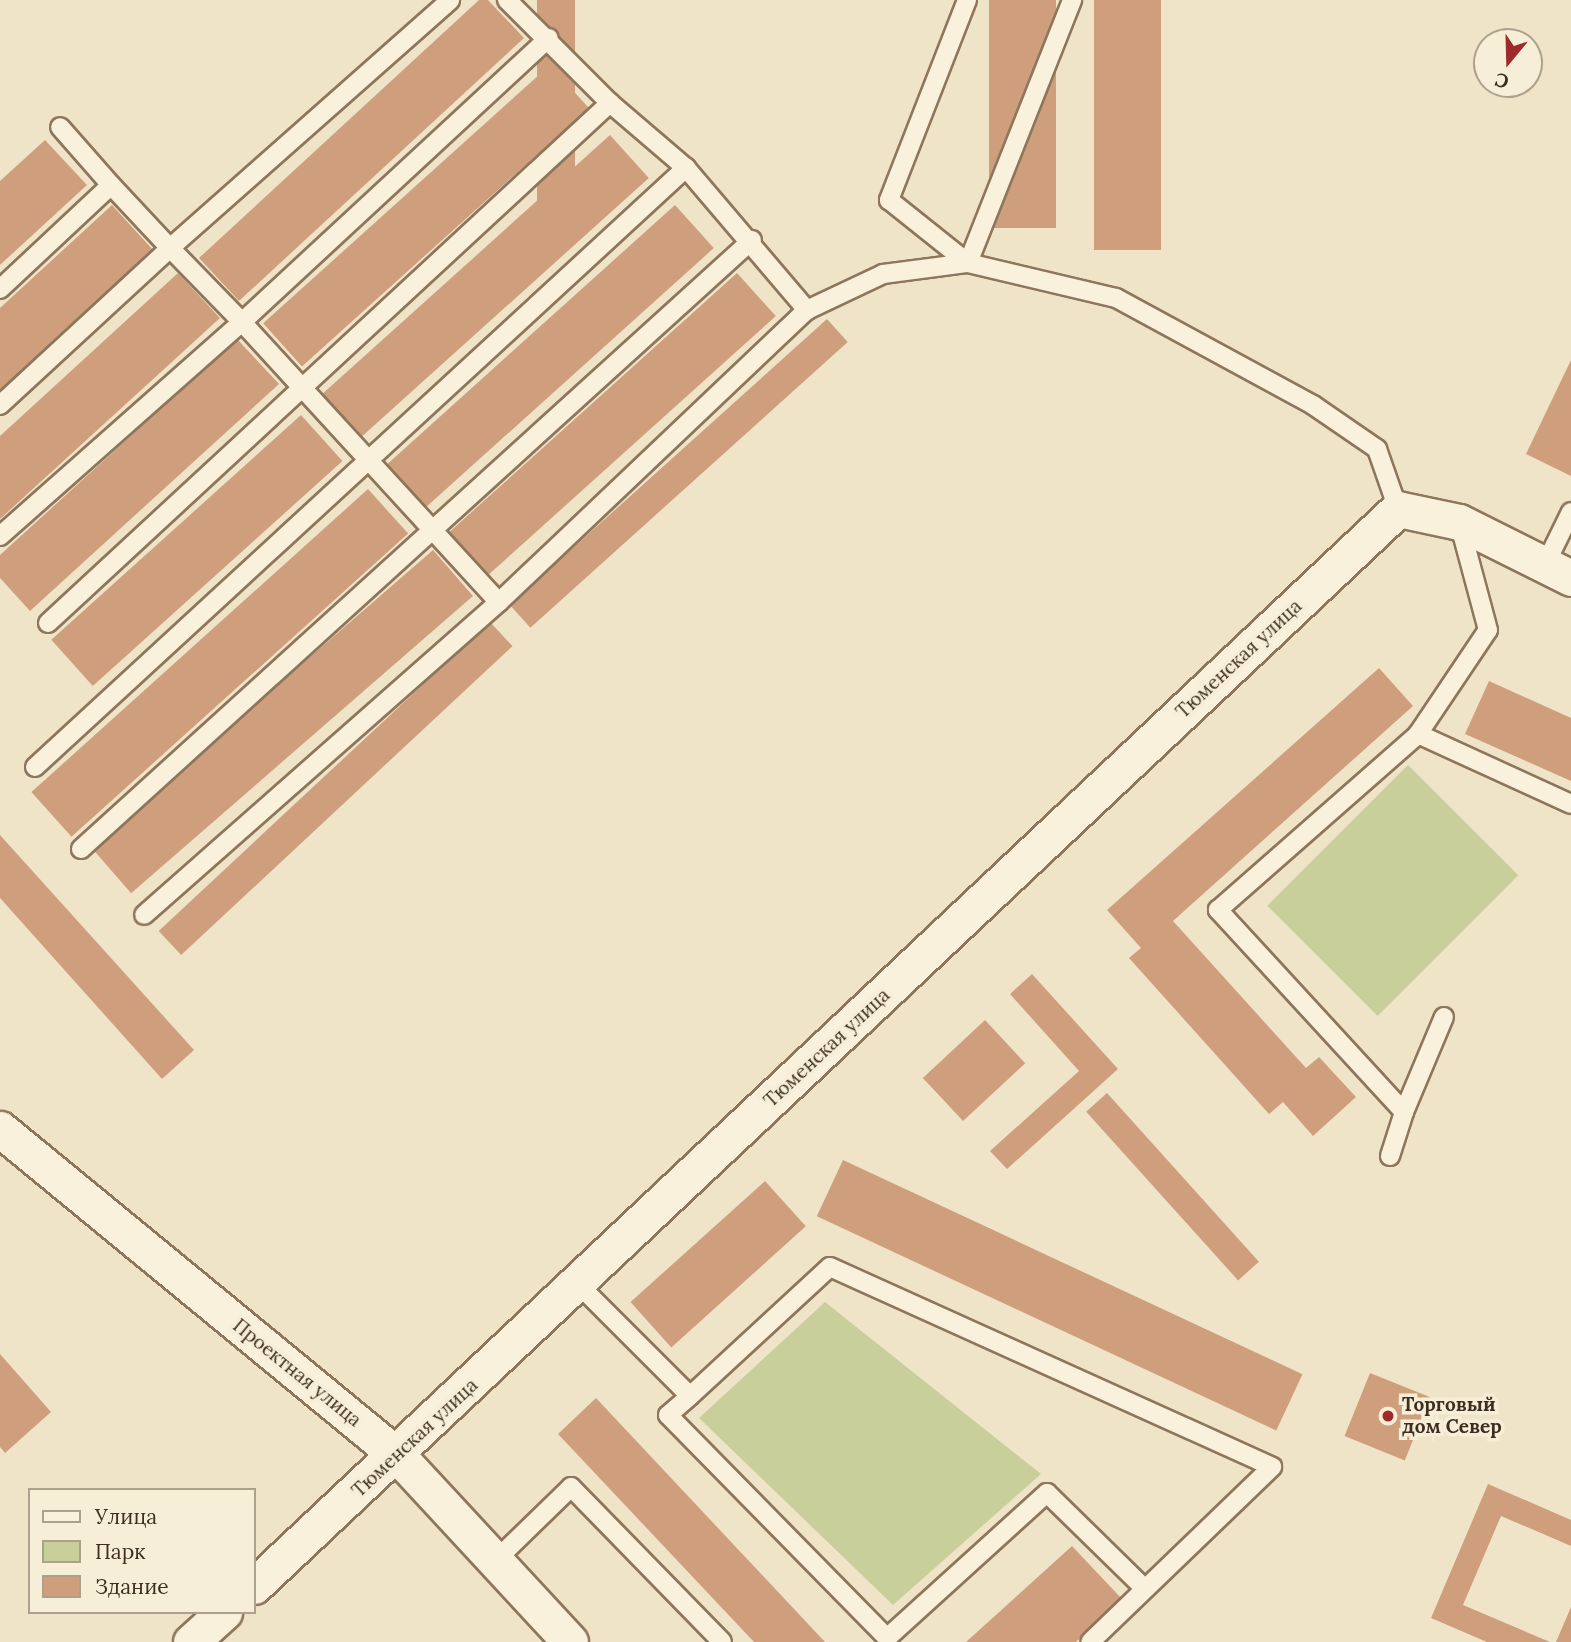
<!DOCTYPE html>
<html>
<head>
<meta charset="utf-8">
<style>
	body { margin:0 }
	#map { position:relative; width:1571px; height:1642px; overflow:hidden; background:#f0e4c8; font-family:Lora,serif }
	div>[style] { position:absolute }
	[style*='--x'] { left:calc(var(--x)*1px); top:calc(var(--y)*1px); width:calc(var(--w)*1px); rotate:calc(var(--a)*1deg) }
	.green>* { inset:0; background:#c9cf9b; transform-origin:0 0 }
	.building>* { inset:0; background:#cf9f7d; transform-origin:0 0 }
	.roads { filter:drop-shadow(2px 0 #8d765c) drop-shadow(-2px 0 #8d765c) drop-shadow(0 2px #8d765c) drop-shadow(0 -2px #8d765c) }
	.lane>* { height:18px; margin:-9px; padding:0 9px; transform-origin:9px; border-radius:9px; background:#faf1dc }
	.street>* { height:35px; margin:-17.5px; padding:0 17.5px; transform-origin:17.5px; border-radius:17.5px; background:#faf1dc }
	.dots>* { width:19px; height:19px; translate:-50% -50%; box-sizing:border-box; border:4px solid #f7eed8; border-radius:50% }
	span { translate:-50% -50%; white-space:nowrap; text-align:center; line-height:1.15; -webkit-text-stroke:7px #f7eed8; paint-order:stroke }
	.street-label { font-size:19px; color:#3d2e20 }
	.poi-label { font-size:19px; color:#3d2e20; font-weight:700 }
	.left { translate:0 -50%; text-align:left }
	.legend { position:absolute; left:28px; top:1488px; width:228px; height:126px; box-sizing:border-box; background:#f7eed8; border:2px solid #ada18e; margin:0; padding:9px 12px; list-style:none; font-size:21px; color:#3d2e20 }
	.legend li { display:flex; align-items:center; gap:14px; height:35px }
	.legend b { width:35px; border:2px solid #ada18e }
	.north { position:absolute; left:1473px; top:28px; width:70px; height:70px; box-sizing:border-box; background:#f7eed8; border:2px solid #ada18e; border-radius:50%; rotate:199deg; font-size:19px; font-weight:700; line-height:28px; text-align:center; color:#3d2e20 }
	.north::after { content:''; display:block; margin:auto; width:24px; height:32px; background:#9e2a2b; clip-path:polygon(50% 0,100% 100%,50% 72%,0 100%) }
</style>
</head>
<body>
<div id="map">
	<div class="green">
		<div style="left:1408px;top:765px;width:156px;height:199px;rotate:45deg"></div>
		<div style="clip-path:polygon(825px 1302px,1041px 1474px,893px 1605px,699px 1418px)"></div>
	</div>
	<div class="building">
		<div style="clip-path:polygon(479px 0,488px 0,524px 38px,239px 301px,199px 258px)"></div>
		<div style="left:537px;top:0;width:38px;height:215px"></div>
		<div style="left:989px;top:0;width:67px;height:228px"></div>
		<div style="left:1094px;top:0;width:67px;height:250px"></div>
		<div style="left:550px;top:65px;width:58px;height:386px;rotate:48deg"></div>
		<div style="left:610px;top:135px;width:58px;height:388px;rotate:48deg"></div>
		<div style="clip-path:polygon(45px 140px,87px 185px,0 265px,0 181px)"></div>
		<div style="clip-path:polygon(112px 205px,154px 251px,0 392px,0 308px)"></div>
		<div style="left:675px;top:205px;width:58px;height:387px;rotate:48deg"></div>
		<div style="clip-path:polygon(178px 273px,220px 318px,0 519px,0 436px)"></div>
		<div style="left:737px;top:273px;width:58px;height:387px;rotate:48deg"></div>
		<div style="left:827px;top:319px;width:31px;height:427px;rotate:48deg"></div>
		<div style="clip-path:polygon(237px 339px,279px 384px,30px 611px,0 578px,0 555px)"></div>
		<div style="clip-path:polygon(1571px 360px,1571px 476px,1526px 454px)"></div>
		<div style="left:301px;top:415px;width:62px;height:336px;rotate:48deg"></div>
		<div style="left:368px;top:489px;width:60px;height:453px;rotate:48deg"></div>
		<div style="left:433px;top:550px;width:61px;height:453px;rotate:49deg"></div>
		<div style="left:490px;top:622px;width:33px;height:453px;rotate:47deg"></div>
		<div style="clip-path:polygon(1379px 668px,1413px 706px,1173px 921px,1306px 1068px,1319px 1057px,1356px 1097px,1313px 1136px,1283px 1102px,1269px 1114px,1129px 958px,1141px 948px,1107px 910px)"></div>
		<div style="clip-path:polygon(1489px 681px,1571px 718px,1571px 781px,1465px 734px)"></div>
		<div style="clip-path:polygon(0 835px,194px 1050px,162px 1079px,0 898px)"></div>
		<div style="clip-path:polygon(1032px 974px,1118px 1069px,1007px 1169px,990px 1151px,1079px 1071px,1010px 994px)"></div>
		<div style="left:985px;top:1020px;width:59px;height:85px;rotate:47deg"></div>
		<div style="left:1107px;top:1093px;width:227px;height:28px;rotate:48deg"></div>
		<div style="left:843px;top:1160px;width:507px;height:62px;rotate:25deg"></div>
		<div style="left:765px;top:1181px;width:61px;height:181px;rotate:48deg"></div>
		<div style="clip-path:polygon(0 1354px,51px 1412px,5px 1453px,0 1447px)"></div>
		<div style="left:1370px;top:1373px;width:65px;height:68px;rotate:22deg"></div>
		<div style="clip-path:polygon(596px 1398px,825px 1642px,754px 1642px,558px 1434px)"></div>
		<div style="clip-path:polygon(1488px 1484px,1571px 1520px,1571px 1546px,1501px 1516px,1463px 1605px,1550px 1642px,1487px 1642px,1431px 1618px)"></div>
		<div style="clip-path:polygon(1072px 1546px,1122px 1599px,1076px 1642px,966px 1642px)"></div>
		<div style="clip-path:polygon(1571px 1607px,1571px 1642px,1556px 1642px)"></div>
	</div>
	<div class="roads">
		<div class="lane">
			<div style="--x:507;--y:0;--w:146;--a:45"></div>
			<div style="--x:610;--y:103;--w:100;--a:40.5"></div>
			<div style="--x:686;--y:168;--w:187;--a:49.6"></div>
			<div style="--x:967;--y:0;--w:215;--a:111.3"></div>
			<div style="--x:889;--y:200;--w:101;--a:38.6"></div>
			<div style="--x:968;--y:263;--w:283;--a:-68.4"></div>
			<div style="--x:111;--y:185;--w:86;--a:46.9"></div>
			<div style="--x:170;--y:248;--w:374;--a:-41.5"></div>
			<div style="--x:0;--y:289;--w:152;--a:-43.1"></div>
			<div style="--x:111;--y:185;--w:77;--a:-131.3"></div>
			<div style="--x:0;--y:405;--w:231;--a:-42.7"></div>
			<div style="--x:170;--y:248;--w:103;--a:45.8"></div>
			<div style="--x:242;--y:322;--w:418;--a:-42.8"></div>
			<div style="--x:0;--y:536;--w:323;--a:-41.5"></div>
			<div style="--x:242;--y:322;--w:380;--a:47.5"></div>
			<div style="--x:499;--y:602;--w:473;--a:138.6"></div>
			<div style="--x:1545;--y:565;--w:59;--a:-63.9"></div>
			<div style="--x:499;--y:602;--w:424;--a:-43.5"></div>
			<div style="--x:807;--y:310;--w:84;--a:-25.3"></div>
			<div style="--x:883;--y:274;--w:86;--a:-7.4"></div>
			<div style="--x:968;--y:263;--w:152;--a:13.3"></div>
			<div style="--x:1116;--y:298;--w:224;--a:28.5"></div>
			<div style="--x:1313;--y:405;--w:78;--a:34.5"></div>
			<div style="--x:1377;--y:449;--w:64;--a:70.7"></div>
			<div style="--x:48;--y:623;--w:766;--a:-42.78"></div>
			<div style="--x:1418;--y:734;--w:168;--a:24.6"></div>
			<div style="--x:35;--y:767;--w:885;--a:-42.62"></div>
			<div style="--x:81;--y:849;--w:906;--a:-42.23"></div>
			<div style="--x:1404;--y:1112;--w:103;--a:-67.2"></div>
			<div style="--x:1390;--y:1156;--w:46;--a:-72.3"></div>
			<div style="--x:1404;--y:1112;--w:275;--a:-132.6"></div>
			<div style="--x:1218;--y:910;--w:266;--a:-41.3"></div>
			<div style="--x:1418;--y:734;--w:125;--a:-56.1"></div>
			<div style="--x:1488;--y:630;--w:112;--a:-105"></div>
			<div style="--x:578;--y:1284;--w:158;--a:45"></div>
			<div style="--x:690;--y:1396;--w:29;--a:139"></div>
			<div style="--x:668;--y:1415;--w:313;--a:45.5"></div>
			<div style="--x:887;--y:1638;--w:216;--a:-42.2"></div>
			<div style="--x:1047;--y:1493;--w:136;--a:44.4"></div>
			<div style="--x:690;--y:1396;--w:190;--a:-42.7"></div>
			<div style="--x:830;--y:1267;--w:485;--a:24.3"></div>
			<div style="--x:1272;--y:1467;--w:252;--a:136.1"></div>
			<div style="--x:495;--y:1561;--w:106;--a:-44.2"></div>
			<div style="--x:571;--y:1487;--w:216;--a:45.7"></div>
		</div>
		<div class="street">
			<div style="--x:0;--y:1129;--w:515;--a:39.41"></div>
			<div style="--x:398;--y:1456;--w:253;--a:47.2"></div>
			<div style="--x:254;--y:1586;--w:1571;--a:-43.27"></div>
			<div style="--x:1398;--y:509;--w:62;--a:12"></div>
			<div style="--x:1459;--y:522;--w:125;--a:26.6"></div>
			<div style="--x:191;--y:1642;--w:45;--a:-42.3"></div>
		</div>
	</div>
	<div class="dots">
		<div style="left:1388px;top:1416px;background:#9e2a2b"></div>
	</div>
	<div class="street-label">
		<span style="left:1239px;top:659px;rotate:-43deg">Тюменская улица</span>
		<span style="left:827px;top:1048px;rotate:-43deg">Тюменская улица</span>
		<span style="left:297px;top:1373px;rotate:39deg">Проектная улица</span>
		<span style="left:415px;top:1438px;rotate:-43deg">Тюменская улица</span>
	</div>
	<div class="poi-label">
		<span class="left" style="left:1402px;top:1416px">Торговый<br>дом Север</span>
	</div>
	<ul class="legend">
	<li><b style="height:9px;background:#faf1dc"></b>Улица</li>
	<li><b style="height:19px;background:#c9cf9b"></b>Парк</li>
	<li><b style="height:19px;background:#cf9f7d"></b>Здание</li>
	</ul>
	<div class="north">С</div>
</div>
</body>
</html>
